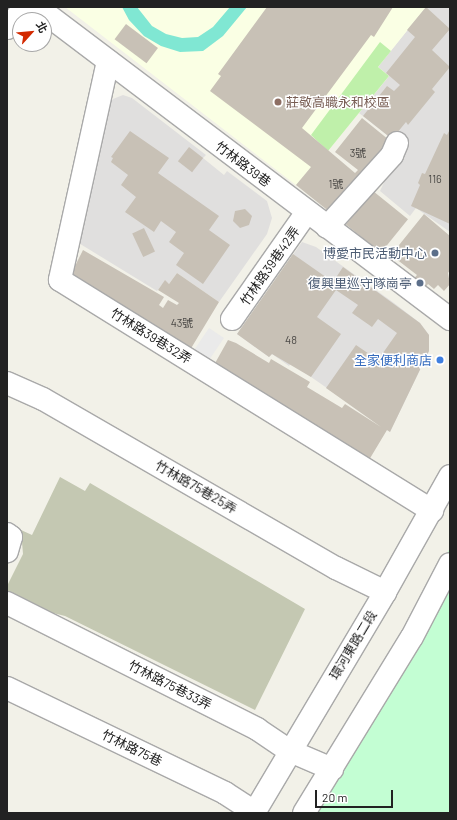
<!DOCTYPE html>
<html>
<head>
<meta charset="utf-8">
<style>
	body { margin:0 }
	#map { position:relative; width:457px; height:820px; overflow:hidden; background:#f2f1e8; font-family:Barlow,"Noto Sans TC",sans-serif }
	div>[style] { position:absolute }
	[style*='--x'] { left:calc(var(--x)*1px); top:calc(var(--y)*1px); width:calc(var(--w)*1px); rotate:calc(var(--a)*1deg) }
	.residential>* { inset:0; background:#e0dfde }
	.education>* { inset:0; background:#faffe4 }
	.construction>* { inset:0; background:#c4c8b2 }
	.grass>* { inset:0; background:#bff0aa }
	.park>* { inset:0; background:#c3fed3 }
	.pitch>* { inset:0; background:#80e7d3 }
	.parking>* { inset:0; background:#eaeaea; transform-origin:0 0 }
	.building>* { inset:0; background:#c8c1b6; transform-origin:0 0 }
	.roads { filter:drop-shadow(1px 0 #a9a9a9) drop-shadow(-1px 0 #a9a9a9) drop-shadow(0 1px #a9a9a9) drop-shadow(0 -1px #a9a9a9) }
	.minor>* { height:22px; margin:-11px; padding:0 11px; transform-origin:11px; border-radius:11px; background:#fff }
	.dots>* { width:11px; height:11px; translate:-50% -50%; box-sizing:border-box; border:2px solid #fff; border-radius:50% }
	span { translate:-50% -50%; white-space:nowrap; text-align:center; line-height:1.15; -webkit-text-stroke:3px #fff; paint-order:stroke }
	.number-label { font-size:11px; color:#4c4a47 }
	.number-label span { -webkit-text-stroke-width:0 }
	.education-label { font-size:13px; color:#785e54 }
	.left { translate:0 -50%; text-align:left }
	.street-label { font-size:13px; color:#222 }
	.service-label { font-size:13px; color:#4e5e75 }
	.right { translate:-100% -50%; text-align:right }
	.shop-label { font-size:13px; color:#366cbe }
	.frame { position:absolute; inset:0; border:8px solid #222; pointer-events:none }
	.north { position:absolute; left:12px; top:12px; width:40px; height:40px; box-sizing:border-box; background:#fff; border:1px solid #a7a7a7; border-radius:50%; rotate:63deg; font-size:11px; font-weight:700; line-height:16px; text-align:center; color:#222 }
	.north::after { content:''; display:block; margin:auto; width:14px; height:18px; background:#d32900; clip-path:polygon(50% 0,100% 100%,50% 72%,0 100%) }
	.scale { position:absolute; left:315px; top:790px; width:78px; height:18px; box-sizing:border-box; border:2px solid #222; border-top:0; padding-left:5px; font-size:12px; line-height:14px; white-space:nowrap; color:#222; -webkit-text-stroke:3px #fff; paint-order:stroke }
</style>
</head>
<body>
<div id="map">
	<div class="residential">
		<div style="clip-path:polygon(426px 7px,450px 7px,450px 232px,416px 208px,410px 216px,380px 191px,401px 146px,359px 113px,389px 76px,378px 67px)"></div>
		<div style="clip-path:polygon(123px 95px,132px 98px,206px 155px,203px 158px,224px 175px,227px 171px,267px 201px,272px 218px,267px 234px,219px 302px,177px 273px,169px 284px,165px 281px,157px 291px,77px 242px,106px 107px,113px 99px)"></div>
		<div style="clip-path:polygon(302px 242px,316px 247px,394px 303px,420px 323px,429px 335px,429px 351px,390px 432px,291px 363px,289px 366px,272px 354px,269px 357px,237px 334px)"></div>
	</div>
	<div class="education">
		<div style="clip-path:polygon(65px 7px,426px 7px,378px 67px,389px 76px,328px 151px,326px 150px,296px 185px)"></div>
	</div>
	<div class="construction">
		<div style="clip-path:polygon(60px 477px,85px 491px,90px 483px,305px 609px,255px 710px,65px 616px,33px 608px,7px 595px,7px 586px,23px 554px,21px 530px,32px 535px)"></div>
	</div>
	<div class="grass">
		<div style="clip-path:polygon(380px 42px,391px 51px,378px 67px,389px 76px,328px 151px,311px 135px)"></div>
	</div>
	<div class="park">
		<div style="clip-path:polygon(450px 548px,450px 813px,300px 813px)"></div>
	</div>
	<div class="pitch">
		<div style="clip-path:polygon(122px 7px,137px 7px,152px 26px,166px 34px,182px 38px,198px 37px,213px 27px,230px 7px,247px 7px,223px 36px,203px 51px,180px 52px,161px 46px,144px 36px,129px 20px)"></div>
	</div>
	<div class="parking">
		<div style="left:209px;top:328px;width:18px;height:28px;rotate:34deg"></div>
	</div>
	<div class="building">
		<div style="clip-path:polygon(267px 7px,393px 7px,374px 37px,371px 35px,302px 128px,355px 173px,358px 170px,335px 152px,362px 118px,394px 144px,331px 213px,296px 185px,311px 167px,210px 91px,221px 76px,218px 74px)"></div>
		<div style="clip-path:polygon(426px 7px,450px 29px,432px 50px,450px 67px,432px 89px,435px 92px,408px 125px,406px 122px,392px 139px,363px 116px,387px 86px,394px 91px,400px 85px,386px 73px,415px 37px,407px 30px)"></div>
		<div style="left:126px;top:24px;width:40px;height:19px;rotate:37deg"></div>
		<div style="clip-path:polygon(450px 129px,450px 224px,411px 206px,420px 185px,418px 183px,422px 173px,425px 174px,444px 133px,447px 135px)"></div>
		<div style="clip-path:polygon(130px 131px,169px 158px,158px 173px,219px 216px,209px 230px,230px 245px,203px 284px,176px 265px,184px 253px,169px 242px,176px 232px,161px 221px,154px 232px,125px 212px,136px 197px,121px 185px,128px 175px,111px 162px,113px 158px,111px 157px)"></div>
		<div style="left:189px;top:147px;width:18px;height:18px;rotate:38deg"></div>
		<div style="left:373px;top:191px;width:45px;height:43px;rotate:39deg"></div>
		<div style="clip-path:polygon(245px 209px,252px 216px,249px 225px,240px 228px,233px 221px,235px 211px)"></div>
		<div style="clip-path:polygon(424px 214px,450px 236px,450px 270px,448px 273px,450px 284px,444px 291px,438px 285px,434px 289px,428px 284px,423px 291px,412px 281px,417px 275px,391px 255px)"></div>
		<div style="left:144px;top:228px;width:26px;height:13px;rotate:65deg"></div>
		<div style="clip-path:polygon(83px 250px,164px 297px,159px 305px,163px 308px,168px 300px,177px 305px,179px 303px,158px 290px,165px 280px,169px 284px,177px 273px,219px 302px,190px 350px,71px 274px)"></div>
		<div style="clip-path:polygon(293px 254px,333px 282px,343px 267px,420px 323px,429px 335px,429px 351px,390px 432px,387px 430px,369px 460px,214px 365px,228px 340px,236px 343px,269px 363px,271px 359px,310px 382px,307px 387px,342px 408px,345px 404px,381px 427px,326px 388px,356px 345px,378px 360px,397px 333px,378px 319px,372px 327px,352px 313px,358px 305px,336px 290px,317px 317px,341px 334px,311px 377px,272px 354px,269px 357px,237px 334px)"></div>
	</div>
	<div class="roads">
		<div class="minor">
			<div style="--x:37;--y:7;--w:518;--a:37.07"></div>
			<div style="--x:7;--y:28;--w:28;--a:-49"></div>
			<div style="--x:108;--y:61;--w:224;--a:102.4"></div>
			<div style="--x:60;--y:280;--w:438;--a:31.8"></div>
			<div style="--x:327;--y:227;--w:97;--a:-47.9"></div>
			<div style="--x:392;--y:155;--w:13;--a:-67"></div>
			<div style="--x:232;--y:319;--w:131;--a:-55"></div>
			<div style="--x:7;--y:383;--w:39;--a:24"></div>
			<div style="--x:43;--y:399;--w:338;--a:30"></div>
			<div style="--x:336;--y:568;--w:55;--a:26.1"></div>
			<div style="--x:7;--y:534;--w:5;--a:37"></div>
			<div style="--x:11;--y:537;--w:15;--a:106"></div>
			<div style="--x:7;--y:603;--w:280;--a:26.7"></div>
			<div style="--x:257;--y:729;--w:40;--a:34"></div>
			<div style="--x:290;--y:751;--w:46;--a:23.2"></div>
			<div style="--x:7;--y:688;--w:242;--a:25.7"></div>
			<div style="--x:225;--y:793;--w:35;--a:33"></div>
			<div style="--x:254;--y:813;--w:257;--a:-59.3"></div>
			<div style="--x:385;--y:592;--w:133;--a:-60.7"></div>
			<div style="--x:304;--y:813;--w:206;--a:-58.5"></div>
			<div style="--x:412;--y:637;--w:82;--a:-62.5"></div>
		</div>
	</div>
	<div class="dots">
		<div style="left:278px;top:102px;background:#8d6e63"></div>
		<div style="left:435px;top:253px;background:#5c6f8a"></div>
		<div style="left:420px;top:283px;background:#5c6f8a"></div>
		<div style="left:440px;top:360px;background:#3f7fe0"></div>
	</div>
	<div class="number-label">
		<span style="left:358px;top:153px">3號</span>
		<span style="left:435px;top:179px">116</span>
		<span style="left:336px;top:184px">1號</span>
		<span style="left:182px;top:323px">43號</span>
		<span style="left:291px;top:340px">48</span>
	</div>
	<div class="education-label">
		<span class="left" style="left:286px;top:102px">莊敬高職永和校區</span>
	</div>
	<div class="street-label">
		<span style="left:243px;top:164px;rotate:37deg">竹林路39巷</span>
		<span style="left:270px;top:266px;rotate:-55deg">竹林路39巷42弄</span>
		<span style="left:151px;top:336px;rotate:32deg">竹林路39巷32弄</span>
		<span style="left:196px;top:487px;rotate:30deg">竹林路75巷25弄</span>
		<span style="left:353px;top:645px;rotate:-59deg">環河東路二段</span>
		<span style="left:170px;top:685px;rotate:27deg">竹林路75巷33弄</span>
		<span style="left:132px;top:748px;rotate:26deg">竹林路75巷</span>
	</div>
	<div class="service-label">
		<span class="right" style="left:427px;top:253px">博愛市民活動中心</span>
		<span class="right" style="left:412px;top:283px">復興里巡守隊崗亭</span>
	</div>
	<div class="shop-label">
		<span class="right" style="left:432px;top:360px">全家便利商店</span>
	</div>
	<div class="frame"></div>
	<div class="north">北</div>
	<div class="scale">20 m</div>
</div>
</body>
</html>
